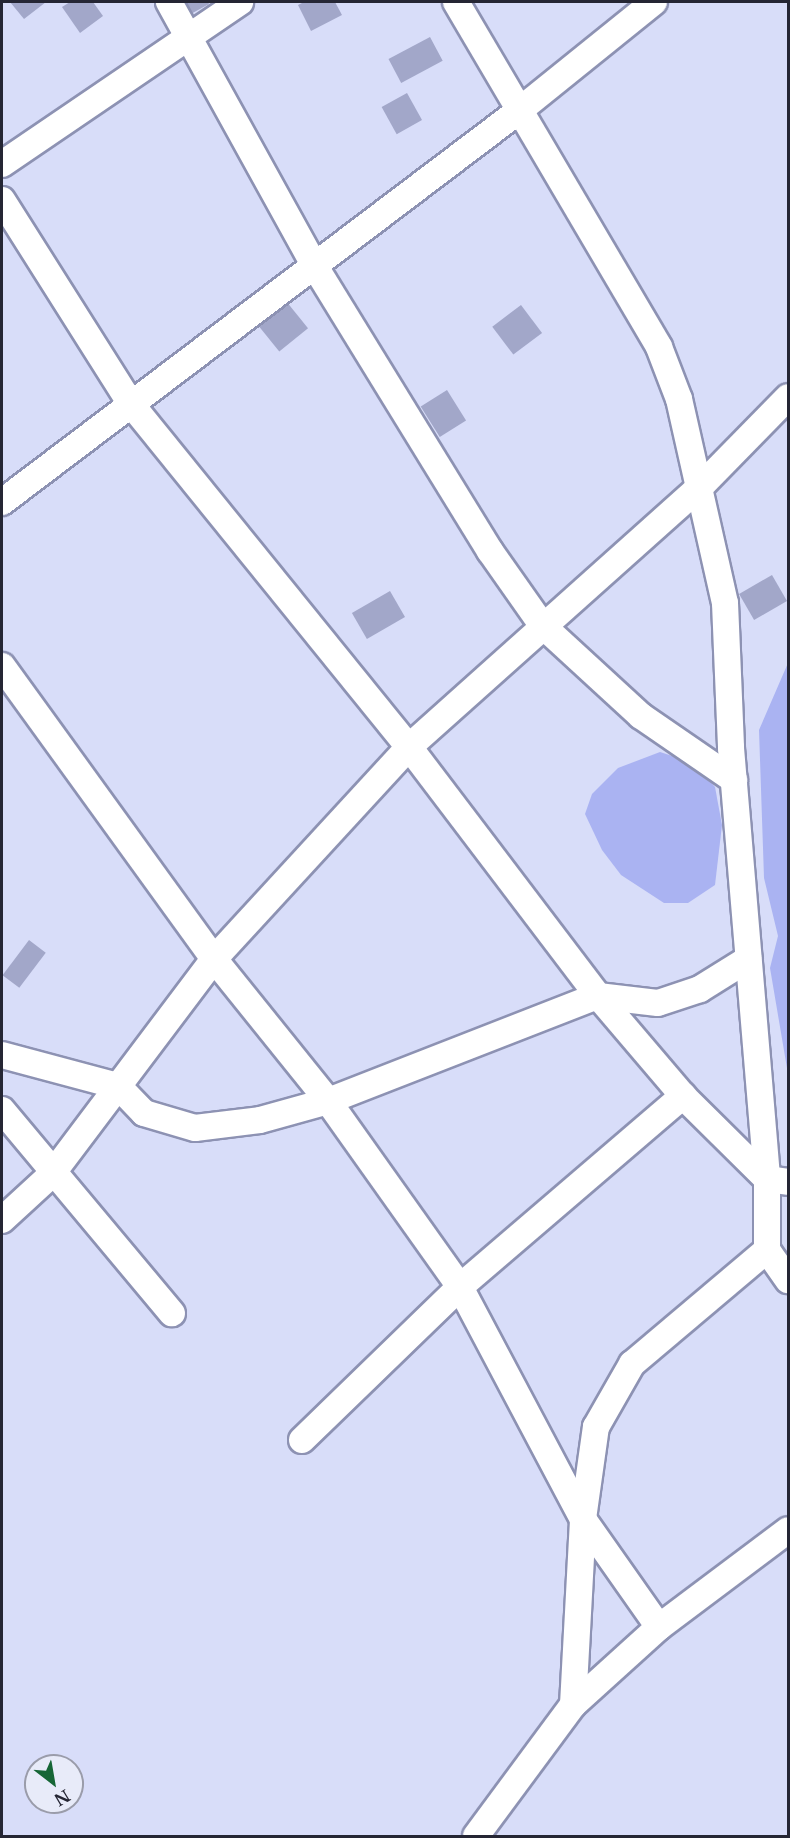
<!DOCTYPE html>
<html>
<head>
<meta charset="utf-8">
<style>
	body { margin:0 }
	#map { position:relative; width:790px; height:1838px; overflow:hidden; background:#d8ddf9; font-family:"Libre Baskerville",serif }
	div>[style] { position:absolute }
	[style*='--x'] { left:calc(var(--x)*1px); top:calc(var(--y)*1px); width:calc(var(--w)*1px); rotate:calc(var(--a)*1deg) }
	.water>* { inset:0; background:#aab3f2 }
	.building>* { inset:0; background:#a2a7c9; transform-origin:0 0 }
	.roads { filter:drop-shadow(2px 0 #8d92b3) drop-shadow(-2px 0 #8d92b3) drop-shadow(0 2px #8d92b3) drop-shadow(0 -2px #8d92b3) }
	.minor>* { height:26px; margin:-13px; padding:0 13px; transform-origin:13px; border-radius:13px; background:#fff }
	span { translate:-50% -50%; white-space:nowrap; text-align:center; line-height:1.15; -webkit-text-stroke:4.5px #e8ebf9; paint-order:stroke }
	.frame { position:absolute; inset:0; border:3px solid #252634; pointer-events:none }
	.north { position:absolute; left:24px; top:1754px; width:60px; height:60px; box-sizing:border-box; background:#e8ebf9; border:2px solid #9a9caa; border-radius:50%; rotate:149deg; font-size:16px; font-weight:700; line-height:24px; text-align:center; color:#252634 }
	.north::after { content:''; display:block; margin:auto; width:21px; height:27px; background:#166636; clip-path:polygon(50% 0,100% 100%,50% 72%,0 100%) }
</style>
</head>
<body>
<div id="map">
	<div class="water">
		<div style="clip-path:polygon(788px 663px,788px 1074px,770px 968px,778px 936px,764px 878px,759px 730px)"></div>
		<div style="clip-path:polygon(660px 752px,694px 763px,715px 787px,722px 825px,715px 885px,688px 903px,664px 903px,621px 875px,602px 850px,585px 814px,592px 794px,618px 768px)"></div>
	</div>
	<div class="building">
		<div style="clip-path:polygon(10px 2px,46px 2px,24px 19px)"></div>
		<div style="clip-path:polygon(70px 2px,93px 2px,103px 16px,80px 33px,62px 7px)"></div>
		<div style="clip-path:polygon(181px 2px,208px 2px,209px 4px,189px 15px)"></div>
		<div style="clip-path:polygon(304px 2px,335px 2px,342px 15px,311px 31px,298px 5px)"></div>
		<div style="left:430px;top:37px;width:27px;height:47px;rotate:62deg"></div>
		<div style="left:407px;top:93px;width:31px;height:29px;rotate:61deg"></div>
		<div style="left:286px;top:301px;width:35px;height:37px;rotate:51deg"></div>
		<div style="left:521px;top:305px;width:35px;height:36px;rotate:53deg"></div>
		<div style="left:447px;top:390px;width:36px;height:31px;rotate:58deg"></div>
		<div style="left:772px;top:575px;width:30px;height:38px;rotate:60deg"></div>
		<div style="left:390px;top:591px;width:30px;height:44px;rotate:60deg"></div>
		<div style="left:29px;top:940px;width:21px;height:44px;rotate:37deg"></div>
	</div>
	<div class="roads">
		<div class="minor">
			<div style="--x:169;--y:2;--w:300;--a:61.1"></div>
			<div style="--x:314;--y:265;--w:336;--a:58.4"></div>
			<div style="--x:490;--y:551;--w:90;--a:54.9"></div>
			<div style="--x:542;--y:625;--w:134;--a:42.6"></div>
			<div style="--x:641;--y:716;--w:113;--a:34.5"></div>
			<div style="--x:456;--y:2;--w:400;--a:59.5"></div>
			<div style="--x:659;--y:347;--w:56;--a:69"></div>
			<div style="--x:679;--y:399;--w:209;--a:77.3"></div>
			<div style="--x:725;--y:603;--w:145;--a:87.6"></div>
			<div style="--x:731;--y:748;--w:433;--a:85.2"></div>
			<div style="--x:767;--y:1179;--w:21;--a:8"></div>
			<div style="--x:2;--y:164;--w:288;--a:-34.2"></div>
			<div style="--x:2;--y:200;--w:241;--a:57.7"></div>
			<div style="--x:131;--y:404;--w:442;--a:51"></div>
			<div style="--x:409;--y:747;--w:313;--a:52.8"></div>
			<div style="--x:598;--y:996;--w:131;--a:49.6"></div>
			<div style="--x:683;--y:1096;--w:118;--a:44.7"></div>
			<div style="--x:767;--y:1179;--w:71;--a:90"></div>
			<div style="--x:767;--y:1250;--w:37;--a:55"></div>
			<div style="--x:2;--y:502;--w:650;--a:-37.12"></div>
			<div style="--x:520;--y:110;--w:172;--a:-38.9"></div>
			<div style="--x:2;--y:666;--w:362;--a:54.1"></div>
			<div style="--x:214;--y:959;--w:182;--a:51.2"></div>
			<div style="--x:328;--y:1101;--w:228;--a:54.6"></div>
			<div style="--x:460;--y:1287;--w:263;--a:62.1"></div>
			<div style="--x:583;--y:1519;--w:132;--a:54.9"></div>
			<div style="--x:2;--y:1055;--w:120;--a:15"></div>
			<div style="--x:118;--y:1086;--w:37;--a:46"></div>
			<div style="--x:144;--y:1113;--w:53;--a:16.4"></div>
			<div style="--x:195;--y:1128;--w:65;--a:-7"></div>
			<div style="--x:260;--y:1120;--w:71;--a:-15.6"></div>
			<div style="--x:328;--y:1101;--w:290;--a:-21.3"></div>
			<div style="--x:598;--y:996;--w:60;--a:6.7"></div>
			<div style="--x:658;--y:1003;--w:44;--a:-18.4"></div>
			<div style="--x:700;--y:989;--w:57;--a:-32"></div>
			<div style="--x:2;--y:1110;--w:265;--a:50.1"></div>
			<div style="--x:2;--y:1220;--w:68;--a:-42.6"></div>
			<div style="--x:52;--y:1174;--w:269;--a:-53"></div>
			<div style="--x:214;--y:959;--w:288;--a:-47.4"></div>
			<div style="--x:409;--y:747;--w:389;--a:-41.8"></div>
			<div style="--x:699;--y:488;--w:127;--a:-45.6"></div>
			<div style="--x:302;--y:1440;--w:220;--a:-44.1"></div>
			<div style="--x:460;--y:1287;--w:294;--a:-40.6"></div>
			<div style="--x:573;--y:1705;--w:186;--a:-86.9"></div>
			<div style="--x:583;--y:1519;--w:93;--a:-82"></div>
			<div style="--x:596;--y:1427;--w:73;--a:-60.3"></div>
			<div style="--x:632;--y:1364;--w:177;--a:-40.2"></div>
			<div style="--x:476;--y:1836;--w:163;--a:-53.5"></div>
			<div style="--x:573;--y:1705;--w:116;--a:-42.2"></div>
			<div style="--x:659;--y:1627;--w:161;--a:-36.9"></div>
		</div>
	</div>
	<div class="frame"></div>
	<div class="north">N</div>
</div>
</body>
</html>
